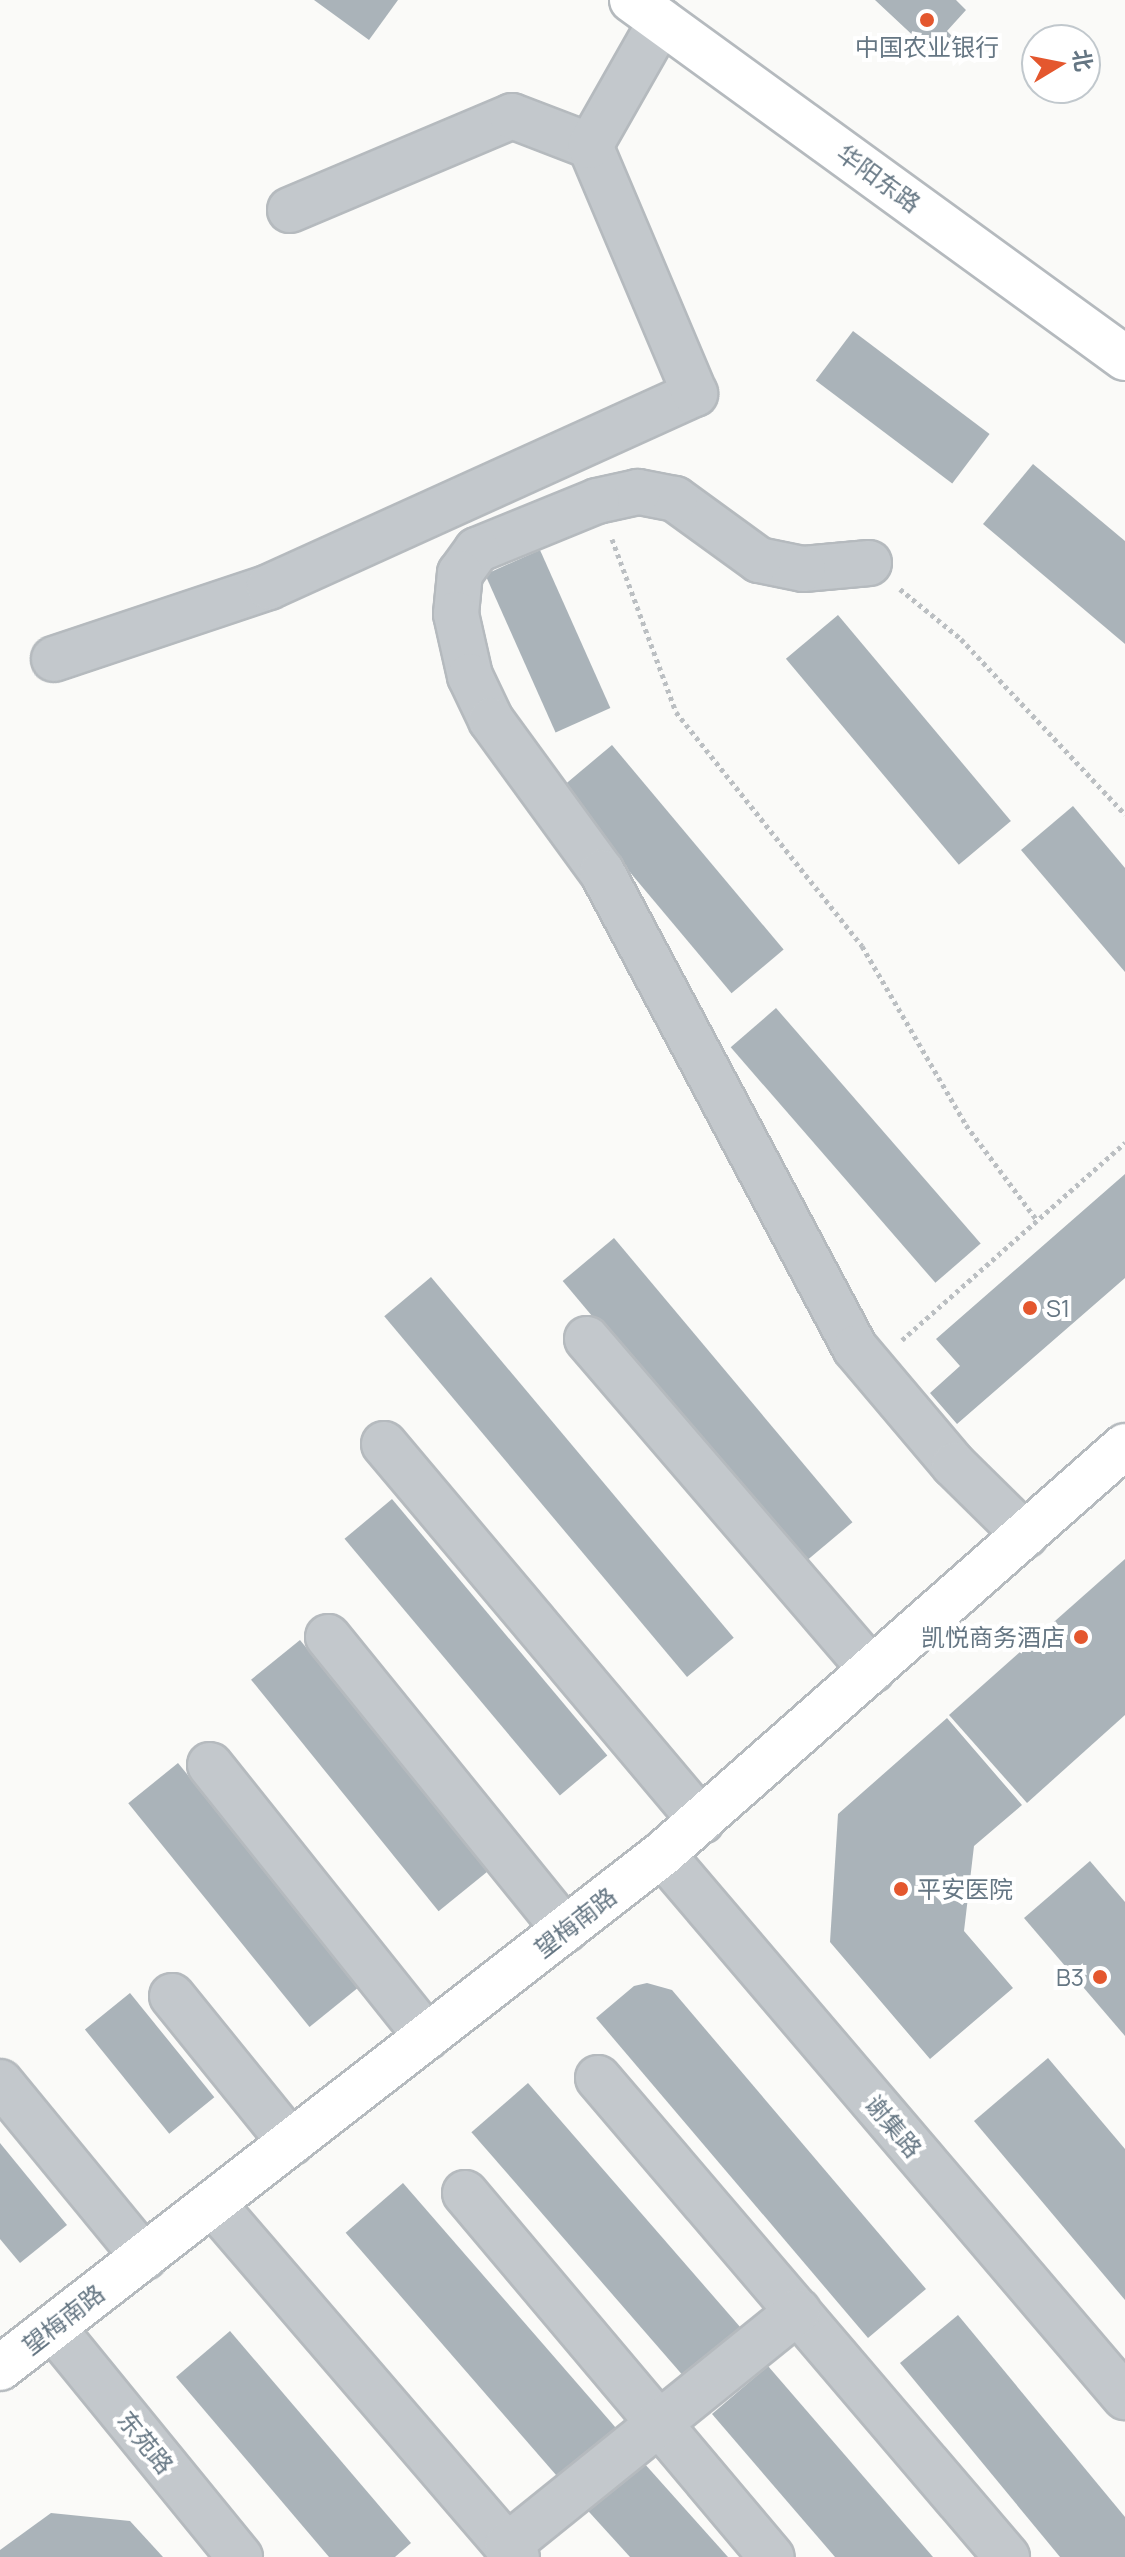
<!DOCTYPE html>
<html>
<head>
<meta charset="utf-8">
<style>
	body { margin:0 }
	#map { position:relative; width:1125px; height:2557px; overflow:hidden; background:#fafaf8; font-family:Manrope,"Noto Sans SC",sans-serif }
	div>[style] { position:absolute }
	[style*='--x'] { left:calc(var(--x)*1px); top:calc(var(--y)*1px); width:calc(var(--w)*1px); rotate:calc(var(--a)*1deg) }
	.building>* { inset:0; background:#aab3b9; transform-origin:0 0 }
	.path>* { height:5px; margin-top:-2.5px; transform-origin:0; background:repeating-linear-gradient(90deg,#bbbfc2 0 4px,transparent 0 8px) }
	.roads { filter:drop-shadow(2px 0 #b5babe) drop-shadow(-2px 0 #b5babe) drop-shadow(0 2px #b5babe) drop-shadow(0 -2px #b5babe) }
	.minor>* { height:44px; margin:-22px; padding:0 22px; transform-origin:22px; border-radius:22px; background:#c3c8cc }
	.major>* { height:44px; margin:-22px; padding:0 22px; transform-origin:22px; border-radius:22px; background:#fff }
	.dots>* { width:22px; height:22px; translate:-50% -50%; box-sizing:border-box; border:4px solid #fff; border-radius:50% }
	span { translate:-50% -50%; white-space:nowrap; text-align:center; line-height:1.15; -webkit-text-stroke:8px #fff; paint-order:stroke }
	.poi-label { font-size:24px; color:#657683 }
	.left { translate:0 -50%; text-align:left }
	.right { translate:-100% -50%; text-align:right }
	.street-label { font-size:24px; color:#657683 }
	.north { position:absolute; left:1021px; top:24px; width:80px; height:80px; box-sizing:border-box; background:#fff; border:2px solid #c1c8cd; border-radius:50%; rotate:80deg; font-size:22px; font-weight:700; line-height:32px; text-align:center; color:#657683 }
	.north::after { content:''; display:block; margin:auto; width:28px; height:36px; background:#e4572e; clip-path:polygon(50% 0,100% 100%,50% 72%,0 100%) }
</style>
</head>
<body>
<div id="map">
	<div class="building">
		<div style="clip-path:polygon(314px 0,398px 0,369px 40px)"></div>
		<div style="clip-path:polygon(875px 0,956px 0,966px 10px,947px 31px,954px 38px,936px 57px)"></div>
		<div style="left:853px;top:331px;width:171px;height:62px;rotate:37deg"></div>
		<div style="clip-path:polygon(1033px 464px,1125px 541px,1125px 644px,983px 524px)"></div>
		<div style="left:540px;top:550px;width:173px;height:60px;rotate:66deg"></div>
		<div style="left:838px;top:615px;width:269px;height:68px;rotate:50deg"></div>
		<div style="left:612px;top:745px;width:267px;height:68px;rotate:50deg"></div>
		<div style="clip-path:polygon(1073px 806px,1125px 868px,1125px 972px,1021px 850px)"></div>
		<div style="left:776px;top:1008px;width:312px;height:60px;rotate:49deg"></div>
		<div style="clip-path:polygon(1125px 1174px,1125px 1278px,957px 1424px,930px 1393px,960px 1366px,936px 1339px)"></div>
		<div style="left:614px;top:1238px;width:371px;height:67px;rotate:50deg"></div>
		<div style="left:431px;top:1277px;width:471px;height:61px;rotate:50deg"></div>
		<div style="left:392px;top:1499px;width:335px;height:62px;rotate:50deg"></div>
		<div style="clip-path:polygon(1125px 1559px,1125px 1715px,1027px 1803px,949px 1715px)"></div>
		<div style="left:300px;top:1640px;width:298px;height:63px;rotate:51deg"></div>
		<div style="clip-path:polygon(947px 1718px,1022px 1805px,974px 1846px,964px 1931px,1013px 1988px,930px 2059px,830px 1942px,838px 1814px)"></div>
		<div style="left:178px;top:1763px;width:288px;height:64px;rotate:51deg"></div>
		<div style="clip-path:polygon(1090px 1861px,1125px 1902px,1125px 2036px,1024px 1918px)"></div>
		<div style="clip-path:polygon(647px 1983px,672px 1990px,926px 2289px,868px 2338px,596px 2018px,634px 1986px)"></div>
		<div style="left:130px;top:1993px;width:134px;height:58px;rotate:51deg"></div>
		<div style="clip-path:polygon(1048px 2058px,1125px 2149px,1125px 2300px,974px 2121px)"></div>
		<div style="left:528px;top:2083px;width:325px;height:75px;rotate:49deg"></div>
		<div style="clip-path:polygon(0 2143px,67px 2225px,20px 2263px,0 2239px)"></div>
		<div style="left:403px;top:2183px;width:326px;height:76px;rotate:49deg"></div>
		<div style="clip-path:polygon(958px 2315px,1125px 2517px,1125px 2557px,1060px 2557px,900px 2363px)"></div>
		<div style="clip-path:polygon(230px 2331px,411px 2543px,395px 2557px,329px 2557px,176px 2377px)"></div>
		<div style="clip-path:polygon(768px 2366px,933px 2557px,835px 2557px,712px 2414px)"></div>
		<div style="clip-path:polygon(635px 2453px,728px 2557px,630px 2557px,580px 2502px)"></div>
		<div style="clip-path:polygon(51px 2513px,130px 2521px,163px 2557px,0 2557px,0 2550px)"></div>
	</div>
	<div class="path">
		<div style="--x:612;--y:539;--w:184;--a:69.7"></div>
		<div style="--x:676;--y:712;--w:299;--a:51.5"></div>
		<div style="--x:862;--y:946;--w:207;--a:59.8"></div>
		<div style="--x:966;--y:1125;--w:117;--a:53.3"></div>
		<div style="--x:900;--y:589;--w:79;--a:39.3"></div>
		<div style="--x:961;--y:639;--w:240;--a:46.9"></div>
		<div style="--x:902;--y:1340;--w:298;--a:-41.5"></div>
	</div>
	<div class="roads">
		<div class="minor">
			<div style="--x:290;--y:210;--w:241;--a:-22.9"></div>
			<div style="--x:512;--y:116;--w:84;--a:21"></div>
			<div style="--x:869;--y:563;--w:66;--a:174.8"></div>
			<div style="--x:803;--y:569;--w:45;--a:-168.4"></div>
			<div style="--x:759;--y:560;--w:104;--a:-144"></div>
			<div style="--x:675;--y:499;--w:38;--a:-169"></div>
			<div style="--x:638;--y:492;--w:42;--a:167.6"></div>
			<div style="--x:597;--y:501;--w:130;--a:157.8"></div>
			<div style="--x:477;--y:550;--w:29;--a:126"></div>
			<div style="--x:460;--y:573;--w:41;--a:95.6"></div>
			<div style="--x:456;--y:614;--w:64;--a:77.3"></div>
			<div style="--x:470;--y:676;--w:49;--a:64.5"></div>
			<div style="--x:491;--y:720;--w:188;--a:53.9"></div>
			<div style="--x:602;--y:872;--w:539;--a:62.01"></div>
			<div style="--x:855;--y:1348;--w:153;--a:49.8"></div>
			<div style="--x:954;--y:1465;--w:100;--a:44.6"></div>
			<div style="--x:54;--y:659;--w:227;--a:-18.5"></div>
			<div style="--x:269;--y:587;--w:468;--a:-24.4"></div>
			<div style="--x:695;--y:394;--w:269;--a:-112.9"></div>
			<div style="--x:590;--y:146;--w:144;--a:-60.4"></div>
			<div style="--x:587;--y:1339;--w:437;--a:49.3"></div>
			<div style="--x:384;--y:1444;--w:493;--a:49.9"></div>
			<div style="--x:328;--y:1637;--w:377;--a:51"></div>
			<div style="--x:210;--y:1765;--w:348;--a:51.4"></div>
			<div style="--x:662;--y:1854;--w:714;--a:49.55"></div>
			<div style="--x:172;--y:1996;--w:189;--a:51"></div>
			<div style="--x:598;--y:2078;--w:630;--a:49.51"></div>
			<div style="--x:0;--y:2082;--w:227;--a:50.6"></div>
			<div style="--x:465;--y:2193;--w:476;--a:49.9"></div>
			<div style="--x:213;--y:2204;--w:466;--a:49.3"></div>
			<div style="--x:53;--y:2328;--w:296;--a:50.8"></div>
			<div style="--x:507;--y:2546;--w:374;--a:-38.9"></div>
		</div>
		<div class="major">
			<div style="--x:632;--y:0;--w:609;--a:35.99"></div>
			<div style="--x:0;--y:2368;--w:838;--a:-37.83"></div>
			<div style="--x:662;--y:1854;--w:617;--a:-41.39"></div>
		</div>
	</div>
	<div class="dots">
		<div style="left:927px;top:20px;background:#e4572e"></div>
		<div style="left:1030px;top:1308px;background:#e4572e"></div>
		<div style="left:1081px;top:1637px;background:#e4572e"></div>
		<div style="left:901px;top:1889px;background:#e4572e"></div>
		<div style="left:1100px;top:1977px;background:#e4572e"></div>
	</div>
	<div class="poi-label">
		<span style="left:927px;top:47px">中国农业银行</span>
		<span class="left" style="left:1046px;top:1308px">S1</span>
		<span class="right" style="left:1065px;top:1637px">凯悦商务酒店</span>
		<span class="left" style="left:917px;top:1889px">平安医院</span>
		<span class="right" style="left:1084px;top:1977px">B3</span>
	</div>
	<div class="street-label">
		<span style="left:879px;top:178px;rotate:36deg">华阳东路</span>
		<span style="left:575px;top:1922px;rotate:-38deg">望梅南路</span>
		<span style="left:894px;top:2126px;rotate:50deg">谢集路</span>
		<span style="left:63px;top:2319px;rotate:-38deg">望梅南路</span>
		<span style="left:146px;top:2442px;rotate:51deg">东苑路</span>
	</div>
	<div class="north">北</div>
</div>
</body>
</html>
